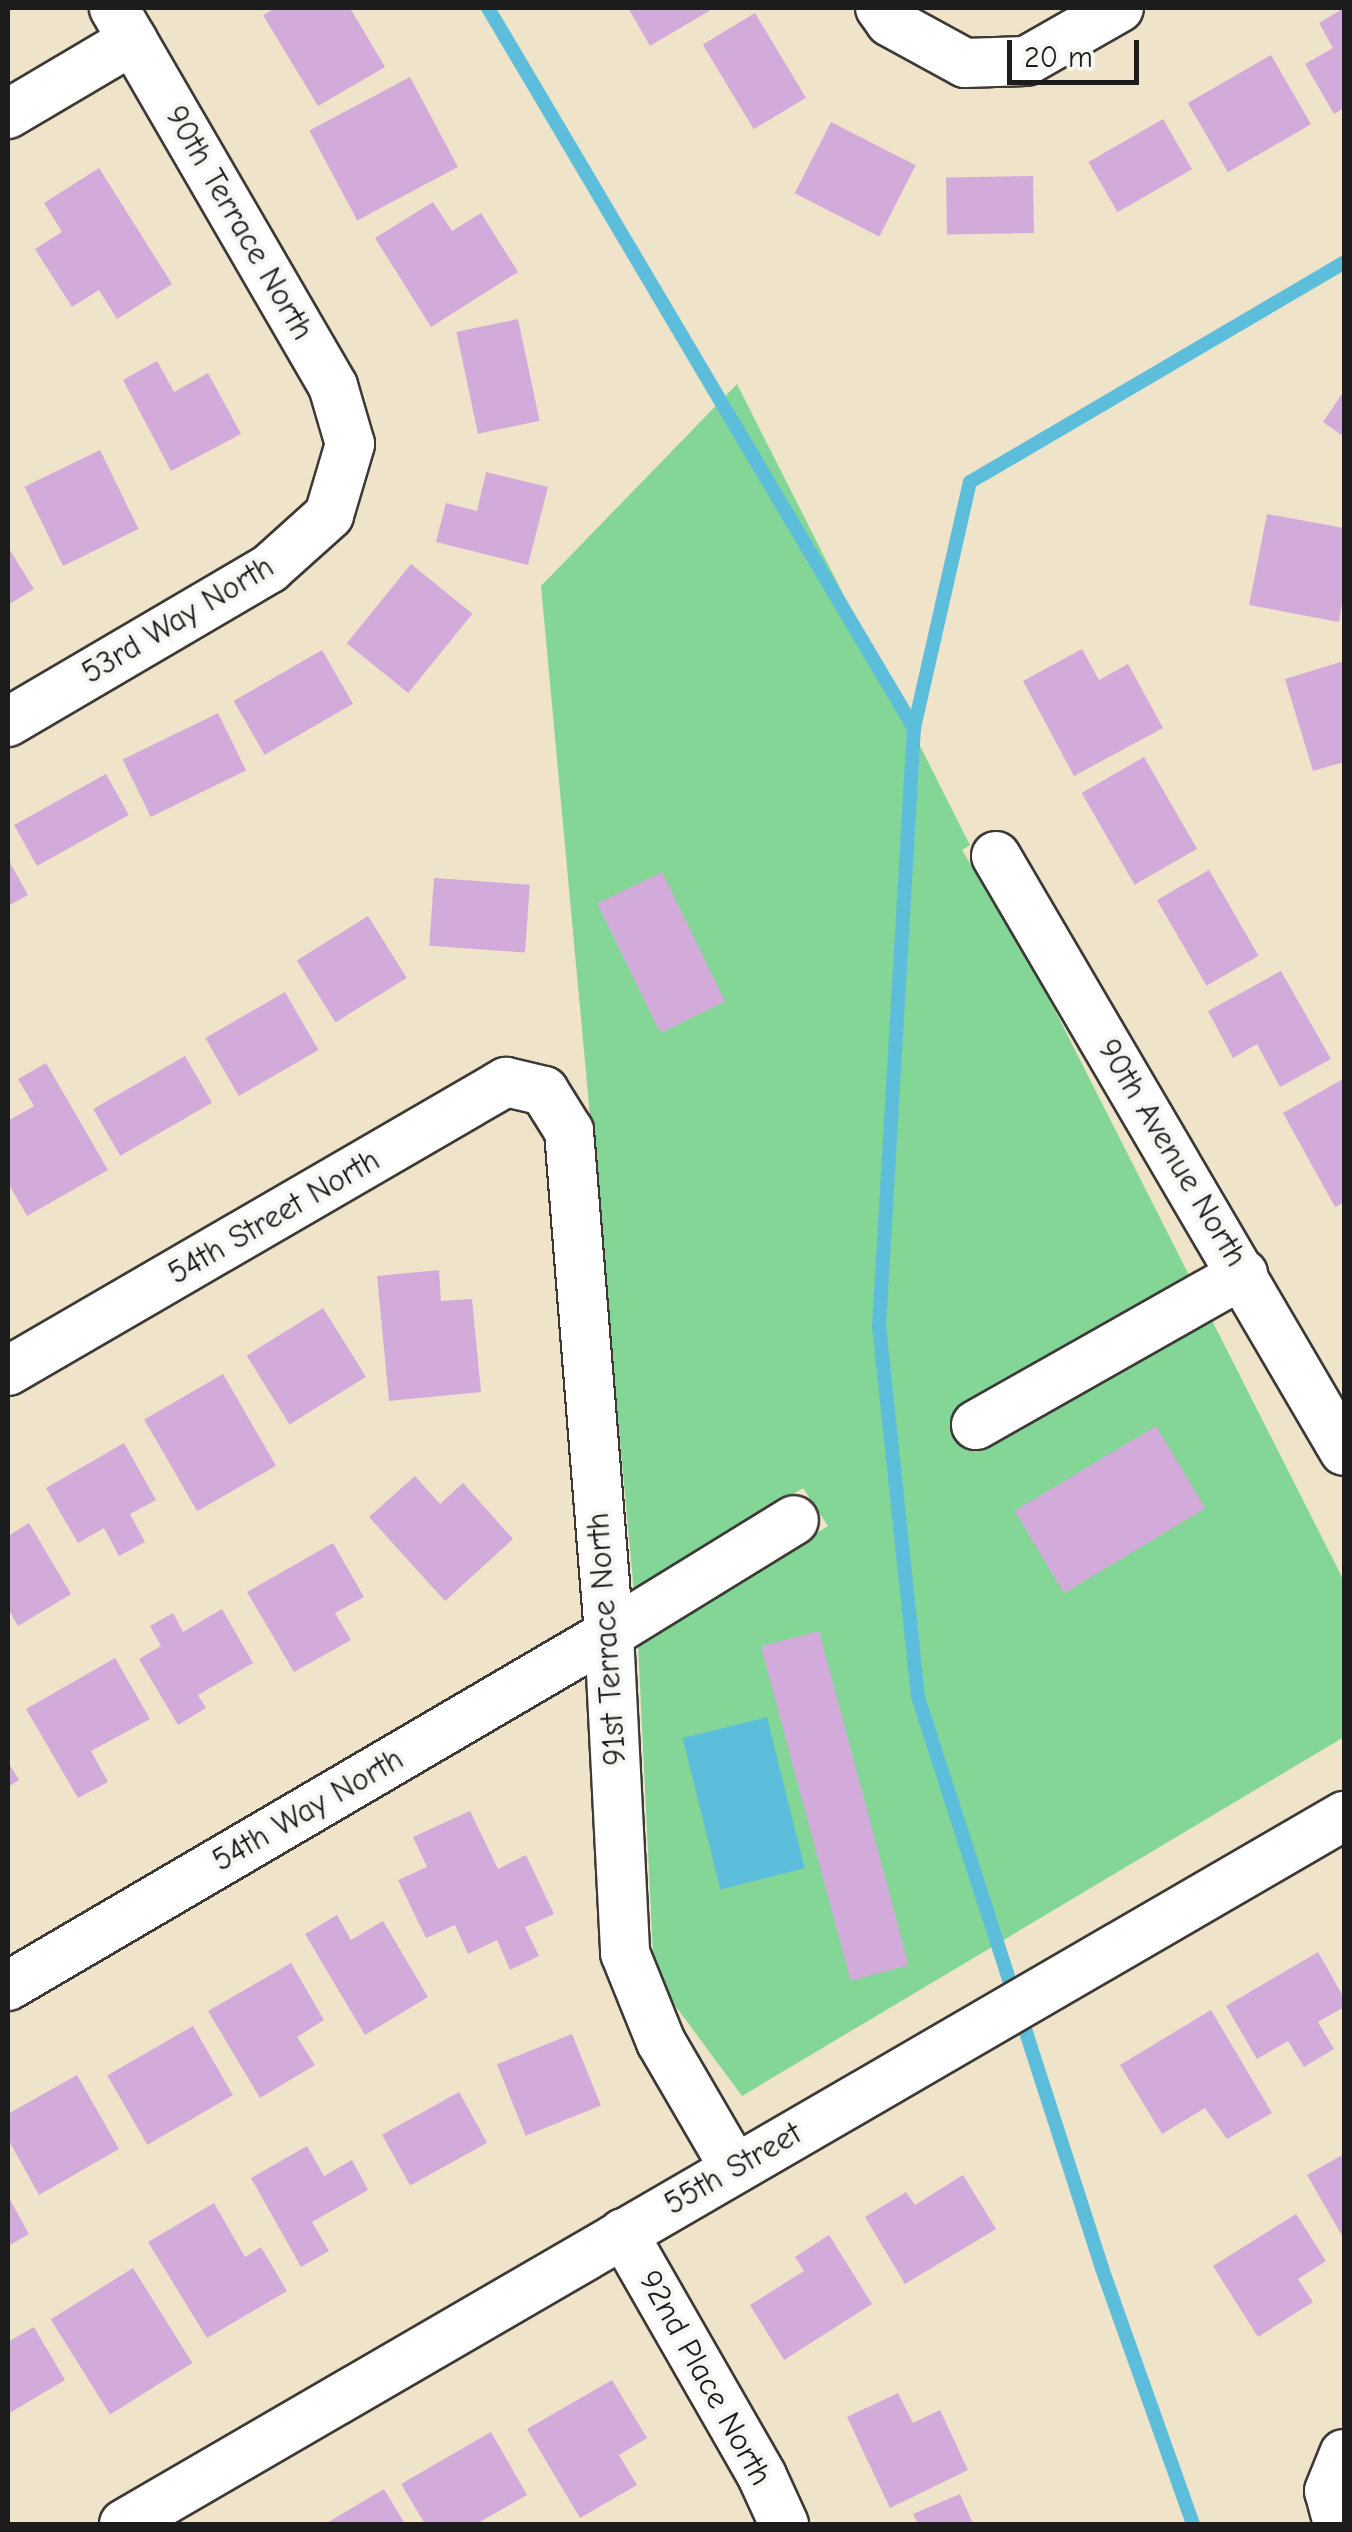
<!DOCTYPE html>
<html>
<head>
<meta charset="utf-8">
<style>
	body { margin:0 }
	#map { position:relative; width:1352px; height:2532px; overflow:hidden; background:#efe4ca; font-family:"Comic Neue",sans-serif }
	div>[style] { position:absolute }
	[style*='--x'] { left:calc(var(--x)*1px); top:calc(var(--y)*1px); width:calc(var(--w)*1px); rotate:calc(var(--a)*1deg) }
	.green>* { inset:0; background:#84d697 }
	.water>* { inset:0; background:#5cbeda; transform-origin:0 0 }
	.stream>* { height:14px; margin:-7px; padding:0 7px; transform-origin:7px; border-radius:7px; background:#5cbeda }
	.building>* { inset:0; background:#d2abdb; transform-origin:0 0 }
	.roads { filter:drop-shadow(2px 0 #3c3a36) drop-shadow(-2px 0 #3c3a36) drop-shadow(0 2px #3c3a36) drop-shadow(0 -2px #3c3a36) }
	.minor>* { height:48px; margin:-24px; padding:0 24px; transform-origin:24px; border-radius:24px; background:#fff }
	span { translate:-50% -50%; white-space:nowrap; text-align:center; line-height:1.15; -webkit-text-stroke:8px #f6f6f2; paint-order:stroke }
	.street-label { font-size:32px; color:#1c1c1c }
	.frame { position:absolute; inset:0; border:10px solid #1c1c1c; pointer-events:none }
	.scale { position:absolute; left:1007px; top:40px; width:132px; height:45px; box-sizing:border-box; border:5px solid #1c1c1c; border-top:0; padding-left:12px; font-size:30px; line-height:35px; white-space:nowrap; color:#1c1c1c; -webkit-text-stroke:8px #f6f6f2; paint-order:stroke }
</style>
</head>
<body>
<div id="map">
	<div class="green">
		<div style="clip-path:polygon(737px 384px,970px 845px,962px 850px,1037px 975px,1344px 1581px,1344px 1737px,742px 2096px,671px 2000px,653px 1955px,638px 1644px,828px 1526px,803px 1488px,634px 1592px,541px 586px)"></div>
	</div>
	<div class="water">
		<div style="left:767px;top:1717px;width:156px;height:87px;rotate:76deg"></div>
	</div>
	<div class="stream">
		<div style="--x:488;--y:8;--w:837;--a:59.39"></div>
		<div style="--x:1193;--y:2524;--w:272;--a:-109.6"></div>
		<div style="--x:1102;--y:2268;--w:600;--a:-107.86"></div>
		<div style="--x:918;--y:1697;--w:372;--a:-96"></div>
		<div style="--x:879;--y:1327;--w:600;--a:-86.66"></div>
		<div style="--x:914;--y:728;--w:252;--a:-77.2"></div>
		<div style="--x:970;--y:482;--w:433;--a:-30.4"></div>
	</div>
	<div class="building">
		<div style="clip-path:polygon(276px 8px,350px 8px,385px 67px,318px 106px,263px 15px)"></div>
		<div style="clip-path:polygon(628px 8px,714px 8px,650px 46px)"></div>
		<div style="clip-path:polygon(1344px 8px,1344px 108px,1334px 114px,1305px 64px,1333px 48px,1319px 23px)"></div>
		<div style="left:755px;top:13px;width:99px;height:61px;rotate:59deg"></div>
		<div style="left:1271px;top:55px;width:80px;height:96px;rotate:60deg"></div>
		<div style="left:410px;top:77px;width:102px;height:114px;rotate:62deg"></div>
		<div style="left:1163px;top:119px;width:58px;height:86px;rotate:60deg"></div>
		<div style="left:831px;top:122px;width:95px;height:80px;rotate:27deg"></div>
		<div style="clip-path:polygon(99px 168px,172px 284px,117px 319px,99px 290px,72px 307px,35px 249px,62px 232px,44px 203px)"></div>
		<div style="left:1033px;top:176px;width:57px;height:87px;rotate:89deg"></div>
		<div style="clip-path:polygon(433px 202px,452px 231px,481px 213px,518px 272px,431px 327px,375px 238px)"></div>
		<div style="left:518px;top:319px;width:104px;height:63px;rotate:78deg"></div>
		<div style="clip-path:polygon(157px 361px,174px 392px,208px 373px,241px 434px,171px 471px,123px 380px)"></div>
		<div style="clip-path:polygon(1344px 391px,1344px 437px,1323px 422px)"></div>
		<div style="left:100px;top:450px;width:88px;height:84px;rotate:64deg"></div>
		<div style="clip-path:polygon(486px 472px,548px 487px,528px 565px,436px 542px,446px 503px,477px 511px)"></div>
		<div style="clip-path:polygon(1267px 514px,1344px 528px,1344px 591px,1339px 622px,1249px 605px)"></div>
		<div style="clip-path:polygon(8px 547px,34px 589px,8px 605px)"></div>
		<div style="left:411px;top:564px;width:79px;height:102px;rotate:39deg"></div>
		<div style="clip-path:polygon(1082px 649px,1099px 680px,1128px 664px,1163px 728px,1074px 776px,1023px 681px)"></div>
		<div style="left:322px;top:650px;width:62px;height:102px;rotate:60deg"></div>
		<div style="clip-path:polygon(1344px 661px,1344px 762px,1313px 771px,1285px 679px)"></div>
		<div style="left:218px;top:713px;width:64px;height:106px;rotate:64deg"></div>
		<div style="left:1144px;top:757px;width:106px;height:72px;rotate:60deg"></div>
		<div style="left:106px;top:774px;width:47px;height:105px;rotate:61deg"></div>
		<div style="clip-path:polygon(8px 859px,28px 895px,8px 906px)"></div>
		<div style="left:1209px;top:870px;width:99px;height:60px;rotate:60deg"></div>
		<div style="left:662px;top:872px;width:144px;height:72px;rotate:64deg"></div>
		<div style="left:434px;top:878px;width:96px;height:68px;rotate:4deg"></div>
		<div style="left:368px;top:916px;width:73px;height:84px;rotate:58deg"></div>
		<div style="clip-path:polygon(1281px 971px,1331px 1059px,1280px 1087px,1257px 1044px,1233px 1058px,1208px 1011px)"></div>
		<div style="left:285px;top:992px;width:67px;height:92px;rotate:60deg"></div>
		<div style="left:185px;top:1056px;width:54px;height:106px;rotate:60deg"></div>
		<div style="clip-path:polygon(46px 1063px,108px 1170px,27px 1216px,8px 1183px,8px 1121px,34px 1106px,18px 1079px)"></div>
		<div style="clip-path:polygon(1343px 1079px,1344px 1202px,1335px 1207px,1283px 1113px)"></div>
		<div style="clip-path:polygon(439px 1270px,441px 1301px,472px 1299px,481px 1392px,389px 1401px,377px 1276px)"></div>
		<div style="left:323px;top:1308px;width:81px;height:90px;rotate:58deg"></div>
		<div style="left:223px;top:1374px;width:106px;height:91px;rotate:60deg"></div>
		<div style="left:1156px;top:1426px;width:96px;height:165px;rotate:59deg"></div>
		<div style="clip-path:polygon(124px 1443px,156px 1500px,130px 1514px,145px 1542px,119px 1556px,104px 1528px,78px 1543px,46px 1488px)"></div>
		<div style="clip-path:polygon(415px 1476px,440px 1504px,463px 1483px,513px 1539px,445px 1601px,369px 1517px)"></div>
		<div style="clip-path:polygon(29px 1523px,71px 1594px,18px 1626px,8px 1608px,8px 1536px)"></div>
		<div style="clip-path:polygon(333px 1543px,364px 1597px,335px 1613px,351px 1640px,294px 1672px,247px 1592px)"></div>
		<div style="clip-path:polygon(222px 1609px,253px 1663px,198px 1695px,206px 1708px,178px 1725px,139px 1659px,161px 1646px,150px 1626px,173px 1613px,183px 1632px)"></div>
		<div style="left:819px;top:1631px;width:346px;height:60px;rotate:75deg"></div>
		<div style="clip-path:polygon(115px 1658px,150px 1719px,91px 1751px,108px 1782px,78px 1798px,26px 1709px)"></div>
		<div style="clip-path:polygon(8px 1762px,19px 1780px,8px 1787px)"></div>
		<div style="clip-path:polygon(470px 1811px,498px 1869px,526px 1855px,554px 1914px,525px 1927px,539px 1956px,510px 1970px,497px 1940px,468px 1954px,455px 1925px,426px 1938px,398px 1880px,427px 1867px,413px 1837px)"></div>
		<div style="clip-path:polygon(337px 1915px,351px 1940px,383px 1921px,428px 1997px,365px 2035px,305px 1934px)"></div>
		<div style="clip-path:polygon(1318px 1952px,1344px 1998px,1344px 2007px,1318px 2022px,1334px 2049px,1304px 2067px,1288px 2041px,1257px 2059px,1226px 2006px)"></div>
		<div style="clip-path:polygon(291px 1963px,324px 2020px,297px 2037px,315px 2065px,260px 2098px,208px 2011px)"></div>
		<div style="clip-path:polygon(1211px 2010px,1272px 2113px,1227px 2139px,1205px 2108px,1162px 2134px,1120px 2065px)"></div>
		<div style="left:193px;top:2026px;width:80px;height:99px;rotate:60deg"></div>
		<div style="left:572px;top:2034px;width:77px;height:81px;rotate:68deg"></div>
		<div style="clip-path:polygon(77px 2075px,119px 2149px,39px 2195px,8px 2139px,8px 2114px)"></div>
		<div style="left:459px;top:2092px;width:58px;height:88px;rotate:61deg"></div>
		<div style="clip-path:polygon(307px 2146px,324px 2176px,352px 2160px,368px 2190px,312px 2222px,329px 2251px,301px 2267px,251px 2178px)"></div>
		<div style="clip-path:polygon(1344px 2154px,1344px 2239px,1307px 2175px)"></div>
		<div style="clip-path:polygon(963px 2175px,996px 2229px,905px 2284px,865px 2217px,906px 2192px,915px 2205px)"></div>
		<div style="clip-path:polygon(8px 2196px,29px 2234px,8px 2246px)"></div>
		<div style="clip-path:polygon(214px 2203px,245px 2257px,261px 2247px,287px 2291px,207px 2338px,148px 2242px)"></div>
		<div style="clip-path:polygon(1296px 2214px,1326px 2261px,1298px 2279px,1313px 2302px,1258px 2337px,1213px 2266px)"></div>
		<div style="clip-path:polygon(829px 2235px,872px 2304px,784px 2360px,750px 2305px,804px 2271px,795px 2257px)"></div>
		<div style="left:133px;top:2268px;width:112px;height:97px;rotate:58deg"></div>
		<div style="clip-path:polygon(34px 2327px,65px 2380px,8px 2414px,8px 2342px)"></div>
		<div style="clip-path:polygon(612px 2380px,647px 2438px,619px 2455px,637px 2485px,580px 2518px,527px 2429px)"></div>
		<div style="clip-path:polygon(898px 2393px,913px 2423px,940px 2410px,968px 2470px,890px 2508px,847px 2417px)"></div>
		<div style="clip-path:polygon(491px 2432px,527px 2495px,476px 2524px,425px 2524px,401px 2484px)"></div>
		<div style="clip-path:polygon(384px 2489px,405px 2524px,325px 2524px)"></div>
		<div style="clip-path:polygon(960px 2494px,973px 2524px,918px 2524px,913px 2514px)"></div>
	</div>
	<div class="roads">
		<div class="minor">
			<div style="--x:880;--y:8;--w:17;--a:54"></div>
			<div style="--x:890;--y:22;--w:85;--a:28.7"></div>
			<div style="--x:965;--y:63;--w:61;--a:-1.9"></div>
			<div style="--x:1026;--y:61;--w:107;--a:-29.7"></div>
			<div style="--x:8;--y:114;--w:145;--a:-30.6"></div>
			<div style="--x:8;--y:722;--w:303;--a:-30.4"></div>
			<div style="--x:269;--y:569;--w:81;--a:-42"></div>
			<div style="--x:329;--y:515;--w:74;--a:-73.5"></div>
			<div style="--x:350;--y:444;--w:60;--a:-106.3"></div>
			<div style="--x:333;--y:386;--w:437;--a:-120.1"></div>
			<div style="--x:996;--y:856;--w:689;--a:59.68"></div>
			<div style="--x:8;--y:1371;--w:576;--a:-30.13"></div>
			<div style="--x:506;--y:1082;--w:39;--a:13"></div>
			<div style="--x:544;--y:1091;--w:47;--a:58"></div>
			<div style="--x:569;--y:1131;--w:505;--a:85.45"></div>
			<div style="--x:609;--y:1634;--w:319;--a:87.1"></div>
			<div style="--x:625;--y:1953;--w:96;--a:68"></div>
			<div style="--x:661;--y:2042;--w:147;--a:59.8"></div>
			<div style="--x:976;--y:1425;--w:307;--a:-29.5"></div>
			<div style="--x:8;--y:1986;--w:696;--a:-30.36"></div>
			<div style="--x:609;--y:1634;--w:217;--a:-31.6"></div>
			<div style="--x:623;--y:2233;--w:280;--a:60.2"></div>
			<div style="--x:762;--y:2476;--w:53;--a:65.4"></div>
			<div style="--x:124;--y:2524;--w:1411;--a:-30.13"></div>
			<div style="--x:1338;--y:2524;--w:34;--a:-105"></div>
			<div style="--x:1329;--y:2491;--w:40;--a:-68"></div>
		</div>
	</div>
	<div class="street-label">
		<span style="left:239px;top:223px;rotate:60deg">90th Terrace North</span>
		<span style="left:178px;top:620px;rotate:-31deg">53rd Way North</span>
		<span style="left:1172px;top:1153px;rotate:59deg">90th Avenue North</span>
		<span style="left:274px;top:1217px;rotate:-30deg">54th Street North</span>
		<span style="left:607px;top:1639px;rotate:-94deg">91st Terrace North</span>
		<span style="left:308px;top:1810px;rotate:-30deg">54th Way North</span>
		<span style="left:733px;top:2169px;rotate:-30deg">55th Street</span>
		<span style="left:705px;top:2378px;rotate:61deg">92nd Place North</span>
	</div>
	<div class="frame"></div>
	<div class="scale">20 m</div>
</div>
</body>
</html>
